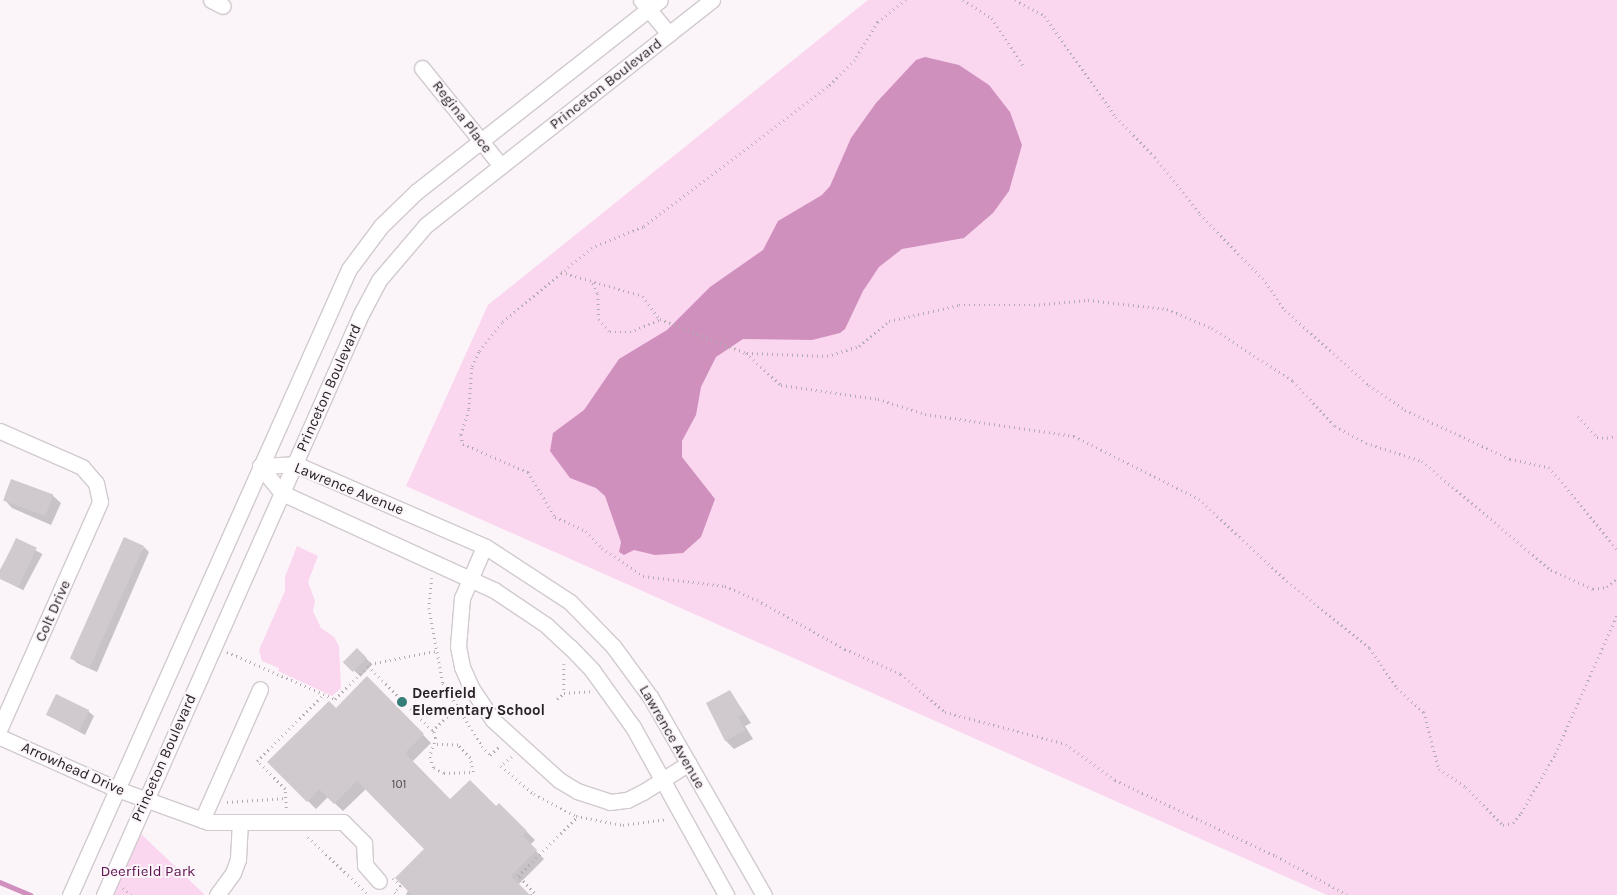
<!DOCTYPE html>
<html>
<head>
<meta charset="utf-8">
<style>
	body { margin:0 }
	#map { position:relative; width:1617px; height:895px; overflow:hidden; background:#fbf4f9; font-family:Karla,sans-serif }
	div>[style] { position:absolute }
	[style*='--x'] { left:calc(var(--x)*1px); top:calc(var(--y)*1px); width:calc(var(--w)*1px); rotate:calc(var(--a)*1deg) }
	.green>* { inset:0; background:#fad6ef }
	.water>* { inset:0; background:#d090be }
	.shadow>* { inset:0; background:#0003; transform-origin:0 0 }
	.stream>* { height:4.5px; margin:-2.25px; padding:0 2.25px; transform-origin:2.25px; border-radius:2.25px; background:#d090be }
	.building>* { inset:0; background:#d0c9cd; transform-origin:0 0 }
	.path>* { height:2.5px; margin-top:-1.25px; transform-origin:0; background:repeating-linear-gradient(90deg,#b2acb0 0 1px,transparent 0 5px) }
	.roads { filter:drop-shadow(1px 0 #d1cacf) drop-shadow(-1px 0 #d1cacf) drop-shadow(0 1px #d1cacf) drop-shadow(0 -1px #d1cacf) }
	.minor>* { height:15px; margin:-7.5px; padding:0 7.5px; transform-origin:7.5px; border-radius:7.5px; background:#fff }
	.dots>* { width:14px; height:14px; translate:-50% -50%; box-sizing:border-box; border:2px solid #fbf4f9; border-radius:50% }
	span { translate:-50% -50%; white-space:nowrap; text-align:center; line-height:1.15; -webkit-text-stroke:4px #fbf4f9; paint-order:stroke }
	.number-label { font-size:12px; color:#504c4f }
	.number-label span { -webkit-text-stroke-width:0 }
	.street-label { font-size:15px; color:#262325 }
	.poi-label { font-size:15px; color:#262325; font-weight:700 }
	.left { translate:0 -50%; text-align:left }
	.park-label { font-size:15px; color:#5d124f }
</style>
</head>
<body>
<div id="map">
	<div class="green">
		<div style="clip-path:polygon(868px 0,1617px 0,1617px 895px,1327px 895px,406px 486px,488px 305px)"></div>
		<div style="clip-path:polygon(297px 546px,318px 556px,308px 582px,315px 601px,313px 611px,321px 628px,334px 637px,339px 646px,341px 688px,332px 696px,278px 671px,279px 668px,262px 661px,259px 650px,285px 591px,285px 577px)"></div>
		<div style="clip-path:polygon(140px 833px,205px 895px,113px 895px)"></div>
	</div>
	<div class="water">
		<div style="clip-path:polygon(925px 57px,959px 65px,989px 85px,1010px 112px,1022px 145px,1009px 191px,993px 213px,964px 238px,902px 249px,879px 267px,863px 291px,845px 329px,840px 333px,812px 340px,743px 339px,716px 357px,701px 387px,696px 415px,682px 441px,682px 457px,715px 499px,701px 537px,683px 553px,655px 555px,634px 550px,624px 555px,619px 552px,621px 542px,605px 496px,596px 488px,570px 478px,550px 451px,553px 433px,584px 410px,619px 359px,667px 330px,710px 287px,763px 250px,778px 221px,822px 195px,830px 186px,851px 138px,876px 103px,916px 60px)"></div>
	</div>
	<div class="shadow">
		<div style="clip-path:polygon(52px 495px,61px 503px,51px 525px,12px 508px,4px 499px)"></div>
		<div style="left:16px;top:540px;width:30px;height:41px;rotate:28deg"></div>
		<div style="clip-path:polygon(144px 547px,149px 552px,97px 672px,77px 663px,72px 658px)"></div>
		<div style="left:357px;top:650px;width:21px;height:17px;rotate:43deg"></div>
		<div style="clip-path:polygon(367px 678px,431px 743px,412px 762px,450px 801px,496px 808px,499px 804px,535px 840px,530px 845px,544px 859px,518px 885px,528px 895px,406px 895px,425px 849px,366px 789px,343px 811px,328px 797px,316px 809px,269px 762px,336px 709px)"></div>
		<div style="clip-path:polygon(730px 691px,751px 723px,745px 726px,753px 739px,734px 749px,726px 741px,708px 703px)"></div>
		<div style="clip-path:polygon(88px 711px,94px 716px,85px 735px,48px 715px)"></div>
	</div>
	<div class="stream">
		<div style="--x:0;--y:882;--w:33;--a:23"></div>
	</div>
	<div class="building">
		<div style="left:11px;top:479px;width:45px;height:23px;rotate:20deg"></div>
		<div style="left:124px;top:537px;width:22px;height:133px;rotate:24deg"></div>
		<div style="left:16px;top:538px;width:23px;height:44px;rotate:25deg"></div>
		<div style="left:357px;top:648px;width:14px;height:20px;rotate:45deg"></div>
		<div style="clip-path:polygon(367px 676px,424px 734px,405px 753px,450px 799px,470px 780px,496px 806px,499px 803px,527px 831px,523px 836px,537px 850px,511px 876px,530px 895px,412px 895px,395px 878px,424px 849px,357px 781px,334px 804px,319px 789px,307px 802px,267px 762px,329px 701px,336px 708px)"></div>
		<div style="clip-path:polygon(730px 690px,744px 714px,738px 717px,745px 730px,725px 741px,706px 703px)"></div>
		<div style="left:56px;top:694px;width:37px;height:23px;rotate:26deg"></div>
	</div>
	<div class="path">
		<div style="--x:906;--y:0;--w:36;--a:142"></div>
		<div style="--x:878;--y:22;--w:44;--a:121.2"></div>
		<div style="--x:855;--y:60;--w:38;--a:135"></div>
		<div style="--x:828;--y:87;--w:232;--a:142.9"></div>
		<div style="--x:643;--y:227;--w:55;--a:157.6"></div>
		<div style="--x:592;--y:248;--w:117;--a:140.2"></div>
		<div style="--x:502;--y:323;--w:37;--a:128"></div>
		<div style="--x:479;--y:352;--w:17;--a:114"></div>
		<div style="--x:472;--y:368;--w:42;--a:94.1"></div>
		<div style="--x:469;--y:410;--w:26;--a:108"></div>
		<div style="--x:461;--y:435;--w:9;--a:77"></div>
		<div style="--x:463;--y:444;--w:71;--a:23.3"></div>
		<div style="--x:528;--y:472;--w:52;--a:59"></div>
		<div style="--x:555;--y:517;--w:34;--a:24"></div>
		<div style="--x:586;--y:531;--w:23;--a:47"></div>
		<div style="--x:602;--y:548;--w:50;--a:34.3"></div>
		<div style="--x:643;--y:576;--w:83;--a:7"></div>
		<div style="--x:725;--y:586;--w:35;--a:24"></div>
		<div style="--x:757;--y:600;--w:101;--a:29.1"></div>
		<div style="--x:845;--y:649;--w:61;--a:24.1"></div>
		<div style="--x:901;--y:674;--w:58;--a:40.8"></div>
		<div style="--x:945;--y:712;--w:125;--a:14.8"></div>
		<div style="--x:1066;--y:744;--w:61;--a:36.3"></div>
		<div style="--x:1115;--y:780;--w:178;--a:25.3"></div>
		<div style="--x:1276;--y:856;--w:82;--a:28.4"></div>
		<div style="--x:963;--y:0;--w:34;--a:32"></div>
		<div style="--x:992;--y:18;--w:59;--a:56.9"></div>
		<div style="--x:1015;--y:0;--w:34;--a:28"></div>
		<div style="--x:1045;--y:16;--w:123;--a:54.9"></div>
		<div style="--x:1116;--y:117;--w:56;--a:45.7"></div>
		<div style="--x:1155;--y:157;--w:73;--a:51.7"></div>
		<div style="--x:1200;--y:214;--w:95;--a:45.9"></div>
		<div style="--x:1266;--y:282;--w:34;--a:56"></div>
		<div style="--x:1285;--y:310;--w:113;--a:41.8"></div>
		<div style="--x:1369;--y:385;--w:44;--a:34.8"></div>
		<div style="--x:1405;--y:410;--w:116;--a:25"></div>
		<div style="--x:1510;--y:459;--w:40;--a:12"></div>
		<div style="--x:1549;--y:467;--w:107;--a:50.3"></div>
		<div style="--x:561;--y:272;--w:85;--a:16.3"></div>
		<div style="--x:643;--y:296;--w:29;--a:54"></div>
		<div style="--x:660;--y:319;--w:92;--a:21.6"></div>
		<div style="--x:746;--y:353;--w:47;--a:42.4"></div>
		<div style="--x:781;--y:385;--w:98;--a:8.2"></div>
		<div style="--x:878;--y:399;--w:49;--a:17.7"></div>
		<div style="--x:925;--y:414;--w:151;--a:8.4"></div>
		<div style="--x:1074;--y:436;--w:140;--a:26.7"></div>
		<div style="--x:1199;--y:499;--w:120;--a:43"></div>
		<div style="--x:1287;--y:581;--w:107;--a:38.9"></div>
		<div style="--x:1370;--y:648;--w:48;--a:56"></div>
		<div style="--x:1397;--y:688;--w:36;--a:42"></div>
		<div style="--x:1424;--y:712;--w:59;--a:75.3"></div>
		<div style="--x:1439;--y:769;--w:32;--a:34"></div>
		<div style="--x:1466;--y:787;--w:53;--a:45.8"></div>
		<div style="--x:1503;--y:825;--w:10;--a:-11"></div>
		<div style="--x:1513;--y:823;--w:13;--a:-51"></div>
		<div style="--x:1521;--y:813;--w:68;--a:-60"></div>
		<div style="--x:1555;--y:754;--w:152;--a:-66"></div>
		<div style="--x:593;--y:283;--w:12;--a:66"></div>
		<div style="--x:598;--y:294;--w:25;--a:88"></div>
		<div style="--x:599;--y:319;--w:17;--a:50"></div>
		<div style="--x:610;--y:332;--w:20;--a:0"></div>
		<div style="--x:630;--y:332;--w:33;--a:-23"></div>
		<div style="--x:747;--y:353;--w:80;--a:2.1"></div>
		<div style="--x:827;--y:356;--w:34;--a:-17"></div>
		<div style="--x:859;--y:346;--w:39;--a:-40"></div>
		<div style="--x:889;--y:321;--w:72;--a:-12.9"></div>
		<div style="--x:959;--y:305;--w:75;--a:0"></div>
		<div style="--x:1034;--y:305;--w:54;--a:-5.3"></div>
		<div style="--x:1088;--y:300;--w:80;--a:6.5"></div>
		<div style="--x:1167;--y:309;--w:49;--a:22.9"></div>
		<div style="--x:1212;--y:328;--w:97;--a:33.2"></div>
		<div style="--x:1293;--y:381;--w:62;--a:47"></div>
		<div style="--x:1335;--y:426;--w:35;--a:29"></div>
		<div style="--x:1366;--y:443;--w:59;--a:17.8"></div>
		<div style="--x:1422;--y:461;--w:169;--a:40.2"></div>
		<div style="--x:1551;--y:570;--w:46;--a:24.3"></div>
		<div style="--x:1593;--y:589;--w:14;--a:-8"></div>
		<div style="--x:1607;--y:587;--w:13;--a:-39"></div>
		<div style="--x:1578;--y:416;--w:28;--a:48"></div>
		<div style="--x:1597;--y:437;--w:10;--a:6"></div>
		<div style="--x:1607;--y:438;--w:10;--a:-17"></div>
		<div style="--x:432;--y:578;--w:30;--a:96"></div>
		<div style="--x:429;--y:608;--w:76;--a:79.4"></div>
		<div style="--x:443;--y:683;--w:74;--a:58.2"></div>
		<div style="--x:482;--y:746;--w:12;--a:48"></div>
		<div style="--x:490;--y:755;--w:13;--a:-42"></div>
		<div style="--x:227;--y:652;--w:118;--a:23.5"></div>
		<div style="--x:335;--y:699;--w:49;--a:-45"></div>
		<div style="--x:370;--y:664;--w:66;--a:-11.3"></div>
		<div style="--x:564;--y:664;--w:29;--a:90"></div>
		<div style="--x:368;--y:666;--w:93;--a:45"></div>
		<div style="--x:434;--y:732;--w:6;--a:72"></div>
		<div style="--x:436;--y:738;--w:20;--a:108"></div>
		<div style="--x:430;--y:757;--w:12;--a:70"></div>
		<div style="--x:434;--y:768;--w:11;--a:27"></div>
		<div style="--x:444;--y:773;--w:29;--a:-2"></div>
		<div style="--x:473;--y:772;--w:14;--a:-102"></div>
		<div style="--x:470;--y:758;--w:18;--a:-133"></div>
		<div style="--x:458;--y:745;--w:24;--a:-178"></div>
		<div style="--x:557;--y:699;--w:9;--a:-41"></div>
		<div style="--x:564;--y:693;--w:26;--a:-4"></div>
		<div style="--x:432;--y:731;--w:33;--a:-44"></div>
		<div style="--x:512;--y:757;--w:14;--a:141"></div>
		<div style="--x:501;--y:766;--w:43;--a:40.3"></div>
		<div style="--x:534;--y:794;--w:47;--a:27.6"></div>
		<div style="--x:576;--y:816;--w:48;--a:10.8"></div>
		<div style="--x:623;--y:825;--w:44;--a:-7.8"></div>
		<div style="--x:227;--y:802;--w:59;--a:-3.9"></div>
		<div style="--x:286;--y:808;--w:19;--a:-93"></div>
		<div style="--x:285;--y:789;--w:40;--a:-135"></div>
		<div style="--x:257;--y:761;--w:95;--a:-45"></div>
		<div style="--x:308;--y:837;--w:84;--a:43.6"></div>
		<div style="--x:393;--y:878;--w:11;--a:45"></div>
		<div style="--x:401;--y:886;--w:8;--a:135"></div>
		<div style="--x:395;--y:892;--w:4;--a:45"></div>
		<div style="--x:123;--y:888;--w:11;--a:41"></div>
		<div style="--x:531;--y:895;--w:4;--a:-34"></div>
		<div style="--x:534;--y:893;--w:23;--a:-133"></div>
		<div style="--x:518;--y:876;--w:85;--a:-45"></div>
	</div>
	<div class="roads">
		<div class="minor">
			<div style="--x:211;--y:0;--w:13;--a:27"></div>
			<div style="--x:641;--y:0;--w:44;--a:50.5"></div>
			<div style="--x:422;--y:68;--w:126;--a:51.1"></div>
			<div style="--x:0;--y:431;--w:90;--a:23.7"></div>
			<div style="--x:82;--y:467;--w:21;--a:49"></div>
			<div style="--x:96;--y:483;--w:19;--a:78"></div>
			<div style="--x:100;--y:502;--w:247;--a:113.9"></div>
			<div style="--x:260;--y:466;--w:35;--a:-3"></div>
			<div style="--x:295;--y:464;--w:208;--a:23.5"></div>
			<div style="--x:486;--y:547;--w:100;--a:33.2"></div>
			<div style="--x:570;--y:602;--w:62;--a:45.7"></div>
			<div style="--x:613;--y:646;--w:64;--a:53.8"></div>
			<div style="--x:651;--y:698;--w:227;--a:60.2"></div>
			<div style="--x:260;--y:466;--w:35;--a:51"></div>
			<div style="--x:282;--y:493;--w:233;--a:24.6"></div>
			<div style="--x:494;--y:590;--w:63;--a:33.9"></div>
			<div style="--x:546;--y:625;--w:33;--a:43"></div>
			<div style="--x:570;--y:647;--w:32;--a:46"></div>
			<div style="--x:592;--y:670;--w:70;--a:54.3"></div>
			<div style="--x:633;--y:727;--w:192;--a:61"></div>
			<div style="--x:484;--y:547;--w:56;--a:113.3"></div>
			<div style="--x:462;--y:598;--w:48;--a:94.8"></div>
			<div style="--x:458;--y:646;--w:21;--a:79"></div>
			<div style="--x:462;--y:667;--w:24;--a:66"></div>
			<div style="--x:472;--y:689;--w:37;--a:56"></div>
			<div style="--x:493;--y:720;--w:89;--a:42.3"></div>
			<div style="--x:559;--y:780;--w:21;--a:31"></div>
			<div style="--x:577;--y:791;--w:35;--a:18"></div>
			<div style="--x:610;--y:802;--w:17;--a:-7"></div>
			<div style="--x:627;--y:800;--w:18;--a:-27"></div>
			<div style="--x:643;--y:792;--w:54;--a:-32.2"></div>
			<div style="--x:0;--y:737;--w:128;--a:24"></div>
			<div style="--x:117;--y:789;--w:97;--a:19.9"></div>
			<div style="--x:208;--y:822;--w:135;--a:0"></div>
			<div style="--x:343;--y:822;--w:30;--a:45"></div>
			<div style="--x:364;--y:843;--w:22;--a:87"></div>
			<div style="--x:365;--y:865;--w:21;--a:49"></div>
			<div style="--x:202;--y:820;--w:143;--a:-66.1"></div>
			<div style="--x:70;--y:895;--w:685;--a:-65.98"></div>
			<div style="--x:349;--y:269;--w:54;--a:-53.3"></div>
			<div style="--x:381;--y:226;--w:49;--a:-44.2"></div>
			<div style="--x:416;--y:192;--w:310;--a:-38.2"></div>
			<div style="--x:104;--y:895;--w:635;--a:-66.14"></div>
			<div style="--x:361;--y:314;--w:38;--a:-62"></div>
			<div style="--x:379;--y:280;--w:72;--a:-49.5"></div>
			<div style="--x:426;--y:225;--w:364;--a:-38.2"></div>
			<div style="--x:217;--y:895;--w:27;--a:-54"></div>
			<div style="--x:233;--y:873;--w:15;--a:-70"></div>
			<div style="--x:238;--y:859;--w:35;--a:-87"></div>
		</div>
	</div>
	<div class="dots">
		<div style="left:402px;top:702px;background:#357d76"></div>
	</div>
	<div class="number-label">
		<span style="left:399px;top:785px">101</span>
	</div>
	<div class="street-label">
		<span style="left:606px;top:84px;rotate:-38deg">Princeton Boulevard</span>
		<span style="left:462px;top:117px;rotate:52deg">Regina Place</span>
		<span style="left:329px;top:388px;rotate:-66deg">Princeton Boulevard</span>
		<span style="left:349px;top:489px;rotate:22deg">Lawrence Avenue</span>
		<span style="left:53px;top:611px;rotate:-66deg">Colt Drive</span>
		<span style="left:672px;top:737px;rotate:60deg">Lawrence Avenue</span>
		<span style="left:164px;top:758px;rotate:-66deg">Princeton Boulevard</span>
		<span style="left:73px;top:769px;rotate:24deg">Arrowhead Drive</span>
	</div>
	<div class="poi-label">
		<span class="left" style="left:412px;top:702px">Deerfield<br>Elementary School</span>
	</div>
	<div class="park-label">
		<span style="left:148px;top:872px">Deerfield Park</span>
	</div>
</div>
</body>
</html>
